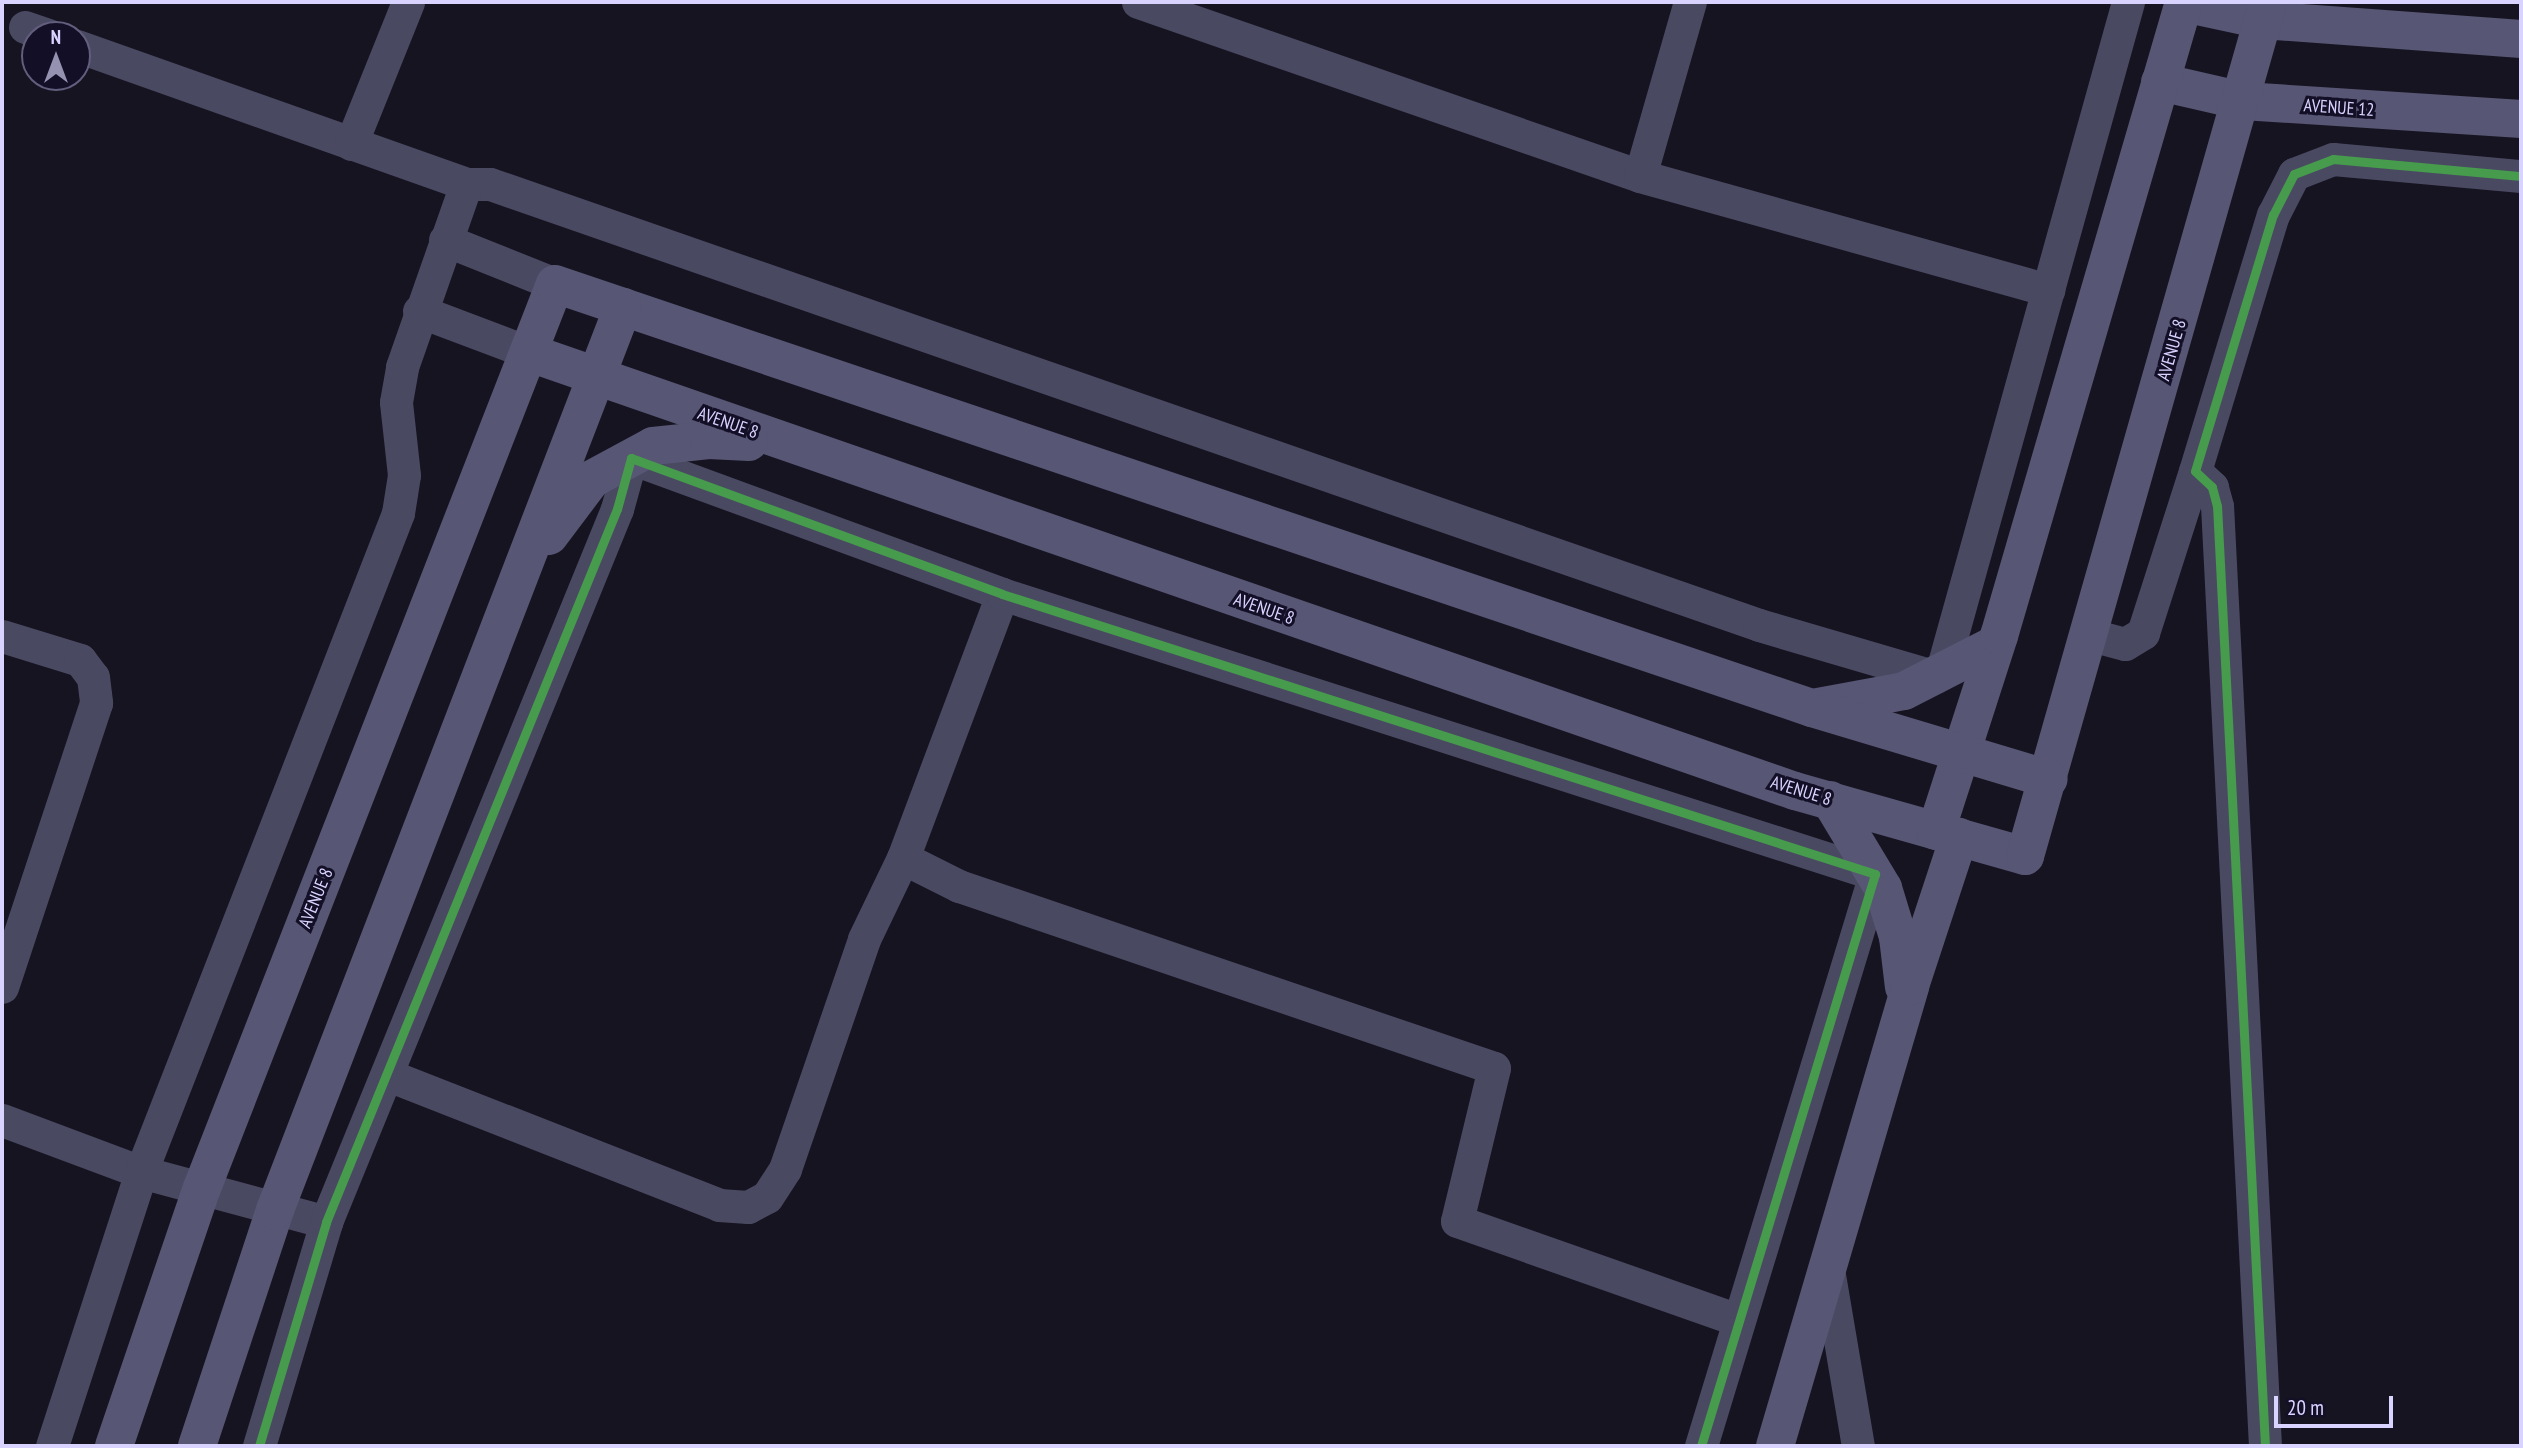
<!DOCTYPE html>
<html>
<head>
<meta charset="utf-8">
<style>
	body { margin:0 }
	#map { position:relative; width:2523px; height:1448px; overflow:hidden; background:#161421; font-family:"PT Sans Narrow",sans-serif }
	div>[style] { position:absolute }
	[style*='--x'] { left:calc(var(--x)*1px); top:calc(var(--y)*1px); width:calc(var(--w)*1px); rotate:calc(var(--a)*1deg) }
	.street>* { height:33px; margin:-16.5px; padding:0 16.5px; transform-origin:16.5px; border-radius:16.5px; background:#4a4962 }
	.secondary>* { height:38px; margin:-19px; padding:0 19px; transform-origin:19px; border-radius:19px; background:#575674 }
	.cycleway>* { height:9px; margin:-4.5px; padding:0 4.5px; transform-origin:4.5px; border-radius:4.5px; background:#469c4c }
	span { translate:-50% -50%; white-space:nowrap; text-align:center; line-height:1.15; -webkit-text-stroke:6px #130f26; paint-order:stroke }
	.street-label { font-size:18px; color:#d9d4ff }
	.frame { position:absolute; inset:0; border:4px solid #d9d4ff; pointer-events:none }
	.north { position:absolute; left:21px; top:21px; width:70px; height:70px; box-sizing:border-box; background:#130f26; border:2px solid #625e7d; border-radius:50%; rotate:0deg; font-size:19px; font-weight:700; line-height:28px; text-align:center; color:#d9d4ff }
	.north::after { content:''; display:block; margin:auto; width:24px; height:32px; background:#9591b1; clip-path:polygon(50% 0,100% 100%,50% 72%,0 100%) }
	.scale { position:absolute; left:2274px; top:1396px; width:119px; height:32px; box-sizing:border-box; border:4px solid #d9d4ff; border-top:0; padding-left:9px; font-size:21px; line-height:24px; white-space:nowrap; color:#d9d4ff; -webkit-text-stroke:5px #130f26; paint-order:stroke }
</style>
</head>
<body>
<div id="map">
	<div class="street">
		<div style="--x:1138;--y:2;--w:531;--a:19.12"></div>
		<div style="--x:1640;--y:176;--w:424;--a:15.6"></div>
		<div style="--x:25;--y:27;--w:24;--a:19"></div>
		<div style="--x:77;--y:46;--w:413;--a:19.5"></div>
		<div style="--x:466;--y:184;--w:24;--a:0"></div>
		<div style="--x:490;--y:184;--w:1343;--a:19.16"></div>
		<div style="--x:1759;--y:625;--w:184;--a:16.4"></div>
		<div style="--x:351;--y:144;--w:153;--a:-68.1"></div>
		<div style="--x:1640;--y:176;--w:181;--a:-74"></div>
		<div style="--x:445;--y:240;--w:118;--a:21.8"></div>
		<div style="--x:419;--y:311;--w:119;--a:20.7"></div>
		<div style="--x:2091;--y:635;--w:35;--a:15"></div>
		<div style="--x:2125;--y:644;--w:21;--a:-31"></div>
		<div style="--x:2143;--y:633;--w:170;--a:-72.2"></div>
		<div style="--x:2;--y:636;--w:82;--a:17.1"></div>
		<div style="--x:80;--y:660;--w:21;--a:53"></div>
		<div style="--x:93;--y:677;--w:26;--a:83"></div>
		<div style="--x:96;--y:703;--w:299;--a:108.3"></div>
		<div style="--x:1941;--y:674;--w:698;--a:-74.45"></div>
		<div style="--x:903;--y:858;--w:63;--a:26.6"></div>
		<div style="--x:959;--y:886;--w:565;--a:18.79"></div>
		<div style="--x:1494;--y:1068;--w:157;--a:103.6"></div>
		<div style="--x:1457;--y:1221;--w:298;--a:19.4"></div>
		<div style="--x:388;--y:1075;--w:356;--a:21.4"></div>
		<div style="--x:719;--y:1205;--w:29;--a:4"></div>
		<div style="--x:748;--y:1207;--w:21;--a:-28"></div>
		<div style="--x:767;--y:1197;--w:33;--a:-57"></div>
		<div style="--x:785;--y:1169;--w:243;--a:-71"></div>
		<div style="--x:864;--y:939;--w:90;--a:-64.3"></div>
		<div style="--x:903;--y:858;--w:282;--a:-69.4"></div>
		<div style="--x:2;--y:1120;--w:148;--a:20.5"></div>
		<div style="--x:141;--y:1172;--w:192;--a:15.1"></div>
		<div style="--x:1827;--y:1263;--w:186;--a:80.4"></div>
		<div style="--x:52;--y:1446;--w:288;--a:-72"></div>
		<div style="--x:141;--y:1172;--w:707;--a:-68.69"></div>
		<div style="--x:398;--y:513;--w:38;--a:-81"></div>
		<div style="--x:404;--y:475;--w:73;--a:-96.3"></div>
		<div style="--x:396;--y:402;--w:36;--a:-80"></div>
		<div style="--x:402;--y:367;--w:194;--a:-70.7"></div>
		<div style="--x:259;--y:1446;--w:234;--a:-73.3"></div>
		<div style="--x:326;--y:1222;--w:770;--a:-67.8"></div>
		<div style="--x:617;--y:509;--w:53;--a:-74.6"></div>
		<div style="--x:631;--y:458;--w:395;--a:20.1"></div>
		<div style="--x:1002;--y:594;--w:917;--a:17.78"></div>
		<div style="--x:1875;--y:874;--w:598;--a:106.92"></div>
		<div style="--x:2265;--y:1446;--w:941;--a:-92.92"></div>
		<div style="--x:2217;--y:506;--w:20;--a:-105"></div>
		<div style="--x:2212;--y:487;--w:23;--a:-137"></div>
		<div style="--x:2195;--y:471;--w:268;--a:-73.1"></div>
		<div style="--x:2273;--y:215;--w:46;--a:-62.9"></div>
		<div style="--x:2294;--y:174;--w:42;--a:-21"></div>
		<div style="--x:2333;--y:159;--w:189;--a:5.2"></div>
	</div>
	<div class="secondary">
		<div style="--x:2183;--y:3;--w:81;--a:12.1"></div>
		<div style="--x:2262;--y:20;--w:260;--a:4.2"></div>
		<div style="--x:2160;--y:82;--w:85;--a:12.9"></div>
		<div style="--x:2243;--y:101;--w:279;--a:3.7"></div>
		<div style="--x:530;--y:353;--w:1339;--a:19.1"></div>
		<div style="--x:1795;--y:791;--w:239;--a:15.8"></div>
		<div style="--x:2025;--y:856;--w:888;--a:-74.12"></div>
		<div style="--x:549;--y:536;--w:71;--a:-53"></div>
		<div style="--x:592;--y:479;--w:69;--a:-28.4"></div>
		<div style="--x:653;--y:446;--w:56;--a:-6.1"></div>
		<div style="--x:709;--y:440;--w:40;--a:2.9"></div>
		<div style="--x:1818;--y:707;--w:87;--a:-10.5"></div>
		<div style="--x:1904;--y:691;--w:103;--a:-27.1"></div>
		<div style="--x:1830;--y:800;--w:103;--a:58.9"></div>
		<div style="--x:1883;--y:888;--w:51;--a:73"></div>
		<div style="--x:1898;--y:937;--w:50;--a:83.2"></div>
		<div style="--x:1936;--y:831;--w:205;--a:-72.1"></div>
		<div style="--x:1999;--y:636;--w:660;--a:-73.73"></div>
		<div style="--x:114;--y:1446;--w:273;--a:-71.2"></div>
		<div style="--x:202;--y:1188;--w:970;--a:-68.67"></div>
		<div style="--x:555;--y:284;--w:1327;--a:18.64"></div>
		<div style="--x:1812;--y:708;--w:247;--a:16.7"></div>
		<div style="--x:197;--y:1446;--w:249;--a:-71.7"></div>
		<div style="--x:275;--y:1210;--w:968;--a:-68.92"></div>
		<div style="--x:1775;--y:1446;--w:479;--a:-73.6"></div>
		<div style="--x:1910;--y:986;--w:157;--a:-71.8"></div>
	</div>
	<div class="cycleway">
		<div style="--x:259;--y:1446;--w:234;--a:-73.3"></div>
		<div style="--x:326;--y:1222;--w:770;--a:-67.8"></div>
		<div style="--x:617;--y:509;--w:53;--a:-74.6"></div>
		<div style="--x:631;--y:458;--w:395;--a:20.1"></div>
		<div style="--x:1002;--y:594;--w:917;--a:17.78"></div>
		<div style="--x:1875;--y:874;--w:598;--a:106.92"></div>
		<div style="--x:2265;--y:1446;--w:941;--a:-92.92"></div>
		<div style="--x:2217;--y:506;--w:20;--a:-105"></div>
		<div style="--x:2212;--y:487;--w:23;--a:-137"></div>
		<div style="--x:2195;--y:471;--w:268;--a:-73.1"></div>
		<div style="--x:2273;--y:215;--w:46;--a:-62.9"></div>
		<div style="--x:2294;--y:174;--w:42;--a:-21"></div>
		<div style="--x:2333;--y:159;--w:189;--a:5.2"></div>
	</div>
	<div class="street-label">
		<span style="left:2339px;top:108px;rotate:4deg">AVENUE 12</span>
		<span style="left:2172px;top:350px;rotate:-74deg">AVENUE 8</span>
		<span style="left:728px;top:423px;rotate:19deg">AVENUE 8</span>
		<span style="left:1264px;top:609px;rotate:19deg">AVENUE 8</span>
		<span style="left:1801px;top:791px;rotate:17deg">AVENUE 8</span>
		<span style="left:316px;top:898px;rotate:-68deg">AVENUE 8</span>
	</div>
	<div class="frame"></div>
	<div class="north">N</div>
	<div class="scale">20 m</div>
</div>
</body>
</html>
